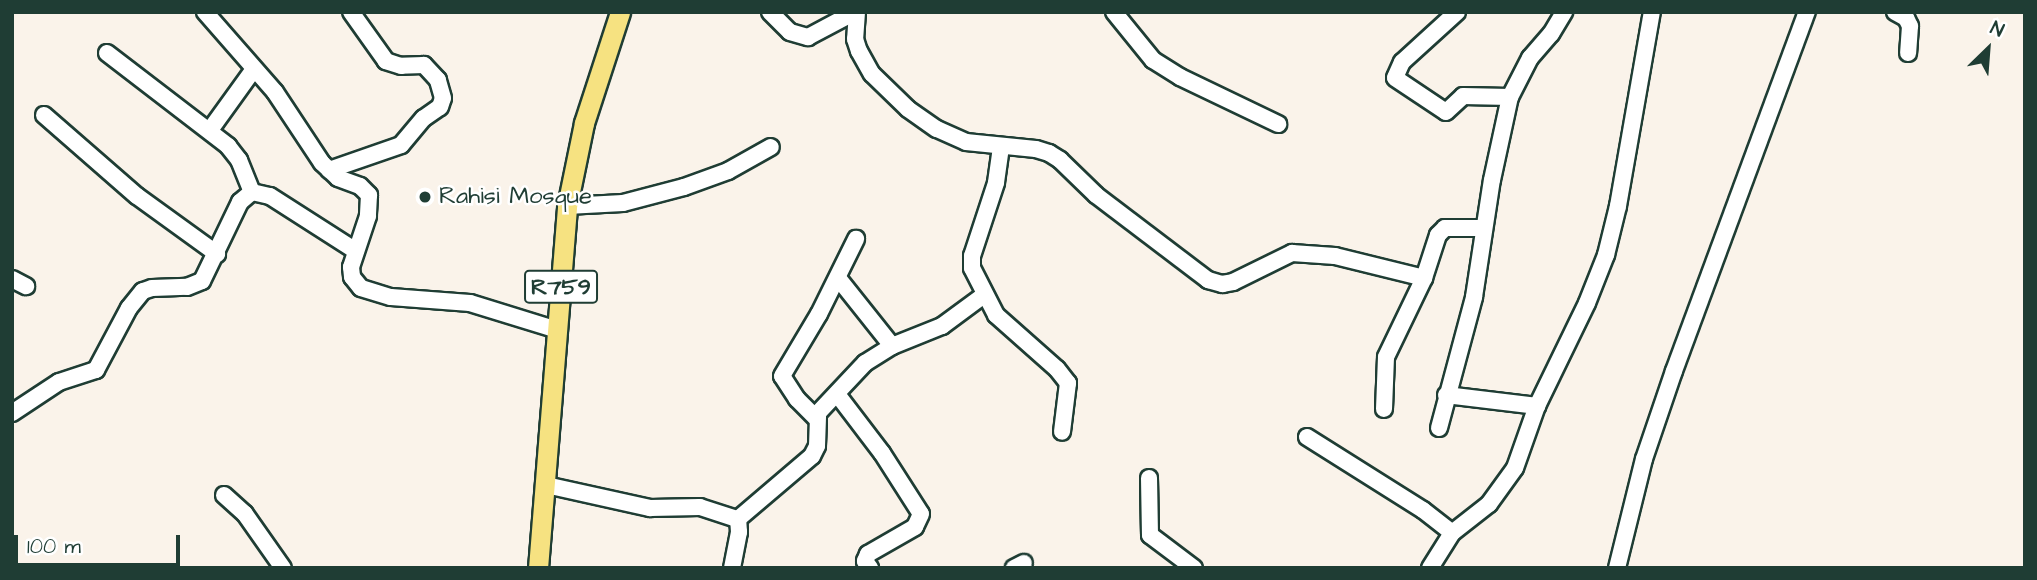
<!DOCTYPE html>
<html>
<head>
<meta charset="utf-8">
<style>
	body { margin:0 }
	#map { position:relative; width:2037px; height:580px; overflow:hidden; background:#faf3ea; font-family:"Architects Daughter",sans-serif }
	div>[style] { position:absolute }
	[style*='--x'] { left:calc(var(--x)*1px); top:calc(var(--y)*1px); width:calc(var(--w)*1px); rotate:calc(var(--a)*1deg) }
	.roads { filter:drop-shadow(2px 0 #1f3d34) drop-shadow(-2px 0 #1f3d34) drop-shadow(0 2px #1f3d34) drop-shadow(0 -2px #1f3d34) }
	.minor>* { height:16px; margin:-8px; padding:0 8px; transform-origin:8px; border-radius:8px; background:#fff }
	.major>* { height:19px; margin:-9.5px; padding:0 9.5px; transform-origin:9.5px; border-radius:9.5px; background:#f6e281 }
	.dots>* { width:19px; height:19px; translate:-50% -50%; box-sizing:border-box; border:4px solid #fff; border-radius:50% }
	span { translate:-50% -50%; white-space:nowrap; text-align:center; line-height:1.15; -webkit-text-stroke:5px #fff; paint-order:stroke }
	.shield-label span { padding:2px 5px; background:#fff; border:2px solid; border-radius:5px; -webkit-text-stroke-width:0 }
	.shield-label { font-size:23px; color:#1f3d34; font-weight:700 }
	.poi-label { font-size:24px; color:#1f3d34 }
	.left { translate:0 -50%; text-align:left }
	.frame { position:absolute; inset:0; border:14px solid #1f3d34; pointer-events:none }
	.north { position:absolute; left:1953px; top:14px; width:70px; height:70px; -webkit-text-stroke:5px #fff; paint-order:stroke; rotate:25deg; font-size:19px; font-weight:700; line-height:28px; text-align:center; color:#1f3d34 }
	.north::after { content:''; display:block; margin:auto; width:24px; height:32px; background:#1f3d34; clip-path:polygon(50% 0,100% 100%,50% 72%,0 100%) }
	.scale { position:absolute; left:14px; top:535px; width:166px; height:32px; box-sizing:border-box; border:4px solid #1f3d34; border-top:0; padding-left:9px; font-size:21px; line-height:24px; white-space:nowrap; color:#1f3d34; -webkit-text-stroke:5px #fff; paint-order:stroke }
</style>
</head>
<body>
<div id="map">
	<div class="roads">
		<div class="minor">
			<div style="--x:205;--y:12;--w:106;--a:48.8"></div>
			<div style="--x:275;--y:92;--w:85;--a:56.5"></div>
			<div style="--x:322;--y:163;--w:22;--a:43"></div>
			<div style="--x:338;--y:178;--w:23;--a:20"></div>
			<div style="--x:360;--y:186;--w:13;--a:45"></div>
			<div style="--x:369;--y:195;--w:21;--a:93"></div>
			<div style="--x:368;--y:216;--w:54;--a:108.4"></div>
			<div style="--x:351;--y:267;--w:10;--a:84"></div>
			<div style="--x:352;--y:277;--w:14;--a:51"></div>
			<div style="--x:361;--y:288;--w:31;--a:17"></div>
			<div style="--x:391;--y:297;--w:79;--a:4.3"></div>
			<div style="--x:470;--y:303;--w:92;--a:17.1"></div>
			<div style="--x:770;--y:12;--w:28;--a:45"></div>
			<div style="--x:790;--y:32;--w:19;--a:16"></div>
			<div style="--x:808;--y:37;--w:53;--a:-28"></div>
			<div style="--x:857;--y:12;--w:27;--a:94"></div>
			<div style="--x:855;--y:39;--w:13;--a:72"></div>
			<div style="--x:859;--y:51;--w:26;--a:61"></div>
			<div style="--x:872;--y:74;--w:50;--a:44.2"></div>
			<div style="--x:908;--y:109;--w:35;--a:35"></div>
			<div style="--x:937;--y:129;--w:32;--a:24"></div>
			<div style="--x:966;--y:142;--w:70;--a:5.7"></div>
			<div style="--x:1036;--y:149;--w:14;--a:17"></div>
			<div style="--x:1049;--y:153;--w:13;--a:32"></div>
			<div style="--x:1060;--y:160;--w:50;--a:44.2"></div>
			<div style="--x:1096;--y:195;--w:141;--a:37.2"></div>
			<div style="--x:1208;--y:280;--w:15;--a:16"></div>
			<div style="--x:1222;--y:284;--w:11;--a:-10"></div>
			<div style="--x:1233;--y:282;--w:66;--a:-26.2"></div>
			<div style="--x:1292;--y:253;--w:43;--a:4"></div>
			<div style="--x:1335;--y:256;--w:92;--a:13.9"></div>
			<div style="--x:1114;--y:12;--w:62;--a:50.9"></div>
			<div style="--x:1153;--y:60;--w:32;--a:32"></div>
			<div style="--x:1180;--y:77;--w:109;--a:25.6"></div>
			<div style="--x:1457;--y:12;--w:74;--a:137.7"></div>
			<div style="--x:1402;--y:62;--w:17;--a:114"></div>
			<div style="--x:1395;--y:78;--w:61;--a:33.7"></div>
			<div style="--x:1446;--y:112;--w:23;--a:-43"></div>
			<div style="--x:1463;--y:96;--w:47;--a:1.2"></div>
			<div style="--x:1895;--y:12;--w:13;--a:29"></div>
			<div style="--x:1906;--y:18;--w:9;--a:63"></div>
			<div style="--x:1910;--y:26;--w:27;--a:94"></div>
			<div style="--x:107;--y:53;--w:153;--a:37.5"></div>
			<div style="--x:228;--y:146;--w:18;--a:52"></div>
			<div style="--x:239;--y:160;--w:35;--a:68"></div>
			<div style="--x:44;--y:115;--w:123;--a:41.1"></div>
			<div style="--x:137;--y:196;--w:99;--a:35.9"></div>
			<div style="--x:210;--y:130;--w:75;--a:-54.2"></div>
			<div style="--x:1001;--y:147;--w:36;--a:98"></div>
			<div style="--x:996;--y:183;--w:77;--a:108.2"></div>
			<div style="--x:972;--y:256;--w:12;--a:90"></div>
			<div style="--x:972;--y:268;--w:53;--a:62.9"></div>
			<div style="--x:996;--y:315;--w:81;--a:41.5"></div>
			<div style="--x:1057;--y:369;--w:18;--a:52"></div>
			<div style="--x:1068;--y:383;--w:49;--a:97"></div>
			<div style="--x:329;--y:170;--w:76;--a:-19.1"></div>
			<div style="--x:401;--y:145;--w:35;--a:-50"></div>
			<div style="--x:424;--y:118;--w:19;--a:-35"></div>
			<div style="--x:440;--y:107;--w:9;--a:-72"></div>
			<div style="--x:443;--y:98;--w:19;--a:-106"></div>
			<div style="--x:438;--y:80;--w:21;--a:-133"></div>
			<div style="--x:424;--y:65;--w:23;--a:178"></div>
			<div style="--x:401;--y:66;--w:16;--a:-162"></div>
			<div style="--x:386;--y:61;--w:60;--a:-125.5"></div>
			<div style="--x:567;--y:206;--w:56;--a:-3.1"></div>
			<div style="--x:623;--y:203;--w:63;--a:-14.7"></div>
			<div style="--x:684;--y:187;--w:47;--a:-20"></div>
			<div style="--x:728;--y:171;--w:49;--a:-29.2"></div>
			<div style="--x:838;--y:278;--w:87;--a:51.5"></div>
			<div style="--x:12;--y:279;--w:16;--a:27"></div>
			<div style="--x:837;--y:394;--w:74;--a:52.7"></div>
			<div style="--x:882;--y:453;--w:72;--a:57.4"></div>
			<div style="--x:921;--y:514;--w:14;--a:115"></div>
			<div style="--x:915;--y:527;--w:54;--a:150.1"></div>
			<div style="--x:868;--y:554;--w:8;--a:113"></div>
			<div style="--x:865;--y:561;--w:9;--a:54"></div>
			<div style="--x:1446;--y:395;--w:92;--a:6.9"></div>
			<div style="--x:1384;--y:409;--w:52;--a:-87.8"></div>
			<div style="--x:1386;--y:357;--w:88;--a:-64.3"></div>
			<div style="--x:1424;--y:278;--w:45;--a:-72"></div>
			<div style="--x:1438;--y:235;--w:10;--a:-45"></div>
			<div style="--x:1445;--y:228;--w:39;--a:0"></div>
			<div style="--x:12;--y:413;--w:56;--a:-33.4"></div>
			<div style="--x:59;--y:382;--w:39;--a:-18"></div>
			<div style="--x:96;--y:370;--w:70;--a:-62"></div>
			<div style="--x:129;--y:308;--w:22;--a:-51"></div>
			<div style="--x:143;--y:291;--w:9;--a:-18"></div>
			<div style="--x:152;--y:288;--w:35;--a:-2"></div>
			<div style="--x:187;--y:287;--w:16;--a:-22"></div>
			<div style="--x:202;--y:281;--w:88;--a:-64.3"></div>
			<div style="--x:240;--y:202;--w:16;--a:-40"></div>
			<div style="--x:252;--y:192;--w:18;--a:13"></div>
			<div style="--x:270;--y:196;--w:102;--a:32.6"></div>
			<div style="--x:816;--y:418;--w:27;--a:-135"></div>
			<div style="--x:797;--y:399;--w:27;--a:-123"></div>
			<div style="--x:782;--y:376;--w:72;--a:-59.2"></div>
			<div style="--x:819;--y:314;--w:84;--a:-63.7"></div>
			<div style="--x:1439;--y:428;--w:136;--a:-75"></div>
			<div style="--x:1474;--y:297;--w:118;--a:-81.3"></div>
			<div style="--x:1492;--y:180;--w:85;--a:-77.8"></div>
			<div style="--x:1510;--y:97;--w:44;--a:-62.9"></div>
			<div style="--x:1530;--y:58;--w:32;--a:-49"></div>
			<div style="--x:1551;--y:34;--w:26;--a:-59"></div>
			<div style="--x:1307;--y:437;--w:137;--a:32.2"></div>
			<div style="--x:1423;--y:510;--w:37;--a:38"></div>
			<div style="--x:1149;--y:478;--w:57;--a:89"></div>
			<div style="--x:1150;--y:535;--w:55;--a:36.9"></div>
			<div style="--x:546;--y:485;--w:107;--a:12.5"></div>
			<div style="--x:650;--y:508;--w:50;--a:-1.1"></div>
			<div style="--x:700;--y:507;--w:40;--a:18"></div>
			<div style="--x:738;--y:519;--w:97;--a:-40.4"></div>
			<div style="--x:812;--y:456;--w:11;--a:-63"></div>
			<div style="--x:817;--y:446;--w:33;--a:-88"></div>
			<div style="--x:818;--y:413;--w:69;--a:-46.8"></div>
			<div style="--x:865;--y:363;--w:32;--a:-32"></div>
			<div style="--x:892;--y:346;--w:54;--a:-21.8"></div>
			<div style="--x:942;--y:326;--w:52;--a:-36.4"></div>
			<div style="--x:224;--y:495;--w:28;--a:42"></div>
			<div style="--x:245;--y:514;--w:66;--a:54.9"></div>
			<div style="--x:732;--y:568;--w:37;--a:-79"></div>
			<div style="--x:739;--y:532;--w:13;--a:-94"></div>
			<div style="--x:1014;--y:568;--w:11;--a:-27"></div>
			<div style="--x:1430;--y:568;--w:41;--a:-57.8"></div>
			<div style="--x:1452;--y:533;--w:47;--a:-38.1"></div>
			<div style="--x:1489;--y:504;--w:44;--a:-54.2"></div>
			<div style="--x:1515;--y:468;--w:66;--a:-70.5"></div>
			<div style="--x:1537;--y:406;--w:114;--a:-64.1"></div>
			<div style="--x:1587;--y:303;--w:52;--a:-68.4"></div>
			<div style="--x:1606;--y:255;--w:50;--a:-76.2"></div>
			<div style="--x:1618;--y:206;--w:197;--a:-80.1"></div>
			<div style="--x:1617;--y:568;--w:112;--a:-76.1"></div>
			<div style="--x:1644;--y:459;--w:93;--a:-71.2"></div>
			<div style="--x:1674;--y:371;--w:383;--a:-69.7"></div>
		</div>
		<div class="major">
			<div style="--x:538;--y:568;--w:363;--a:-85.4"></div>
			<div style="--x:567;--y:206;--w:85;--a:-78.4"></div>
			<div style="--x:584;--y:123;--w:117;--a:-72"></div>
		</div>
	</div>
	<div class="dots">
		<div style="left:425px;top:197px;background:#1f3d34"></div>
	</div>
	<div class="shield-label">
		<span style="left:561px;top:287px">R759</span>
	</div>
	<div class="poi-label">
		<span class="left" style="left:439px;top:197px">Rahisi Mosque</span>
	</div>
	<div class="frame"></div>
	<div class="north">N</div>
	<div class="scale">100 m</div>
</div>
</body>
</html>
